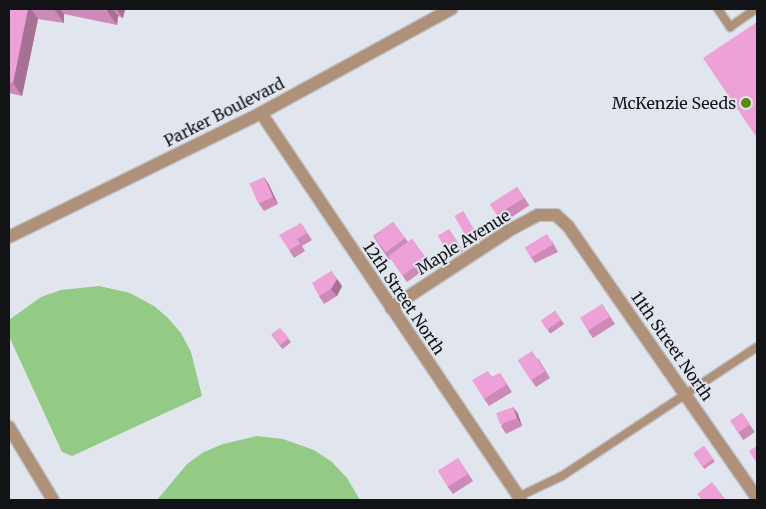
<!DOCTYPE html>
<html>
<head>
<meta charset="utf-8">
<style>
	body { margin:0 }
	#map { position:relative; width:766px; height:509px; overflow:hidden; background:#e1e6ee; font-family:Merriweather,serif }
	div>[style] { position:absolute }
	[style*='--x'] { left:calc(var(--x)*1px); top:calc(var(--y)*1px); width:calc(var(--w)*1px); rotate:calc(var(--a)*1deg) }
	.green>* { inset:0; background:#92ca86 }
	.roads { filter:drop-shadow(1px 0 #c0c4cb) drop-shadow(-1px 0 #c0c4cb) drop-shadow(0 1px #c0c4cb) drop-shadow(0 -1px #c0c4cb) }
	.service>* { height:8px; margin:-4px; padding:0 4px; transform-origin:4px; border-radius:4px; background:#af9078 }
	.minor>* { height:12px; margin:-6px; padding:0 6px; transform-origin:6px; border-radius:6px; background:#af9078 }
	.tertiary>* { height:12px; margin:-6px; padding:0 6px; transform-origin:6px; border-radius:6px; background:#af9078 }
	.wall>* { inset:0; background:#cd8ab8; transform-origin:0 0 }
	.shaded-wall>* { inset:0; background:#a77196 }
	.building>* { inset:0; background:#eea1d6; transform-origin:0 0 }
	.dots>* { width:14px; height:14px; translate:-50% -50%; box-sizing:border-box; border:2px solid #e1e6ee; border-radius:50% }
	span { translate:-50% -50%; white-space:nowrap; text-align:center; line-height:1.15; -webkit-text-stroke:4px #e1e6ee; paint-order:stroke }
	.poi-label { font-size:16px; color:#111316 }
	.right { translate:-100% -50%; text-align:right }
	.street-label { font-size:16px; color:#111316 }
	.frame { position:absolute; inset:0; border:10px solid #111316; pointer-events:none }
</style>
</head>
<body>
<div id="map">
	<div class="green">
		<div style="clip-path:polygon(99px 286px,130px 293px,154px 306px,167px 317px,181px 333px,191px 352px,202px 396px,72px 456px,62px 452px,9px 336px,9px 320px,41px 297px,61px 290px)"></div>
		<div style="clip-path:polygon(257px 436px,283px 439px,314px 450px,332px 462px,347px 478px,360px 500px,157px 500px,187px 464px,204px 452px,223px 444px)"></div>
	</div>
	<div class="roads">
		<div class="service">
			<div style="--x:718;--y:9;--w:22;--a:56"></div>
			<div style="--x:730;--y:27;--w:32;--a:-35"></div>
			<div style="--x:518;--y:497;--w:49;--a:-25.5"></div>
			<div style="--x:562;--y:476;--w:234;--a:-33.5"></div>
		</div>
		<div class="minor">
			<div style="--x:261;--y:113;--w:466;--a:56.1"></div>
			<div style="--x:391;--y:308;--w:140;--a:-33.3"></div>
			<div style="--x:508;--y:231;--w:34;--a:-28"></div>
			<div style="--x:538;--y:215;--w:18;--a:0"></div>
			<div style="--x:556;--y:215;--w:16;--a:43"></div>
			<div style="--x:568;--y:226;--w:331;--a:55.2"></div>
			<div style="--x:9;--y:427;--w:85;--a:58.9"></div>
		</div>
		<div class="tertiary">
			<div style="--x:9;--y:237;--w:281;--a:-26.2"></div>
			<div style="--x:261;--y:113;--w:217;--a:-28.7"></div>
		</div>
	</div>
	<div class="wall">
		<div style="clip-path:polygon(9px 9px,125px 9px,123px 18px,118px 16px,117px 25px,64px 14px,64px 23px,38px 19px,22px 96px,9px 93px)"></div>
		<div style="clip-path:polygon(264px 177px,269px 185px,278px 204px,264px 211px,259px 204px)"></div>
		<div style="left:517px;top:187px;width:22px;height:32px;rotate:56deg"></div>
		<div style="clip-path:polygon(463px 211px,480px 240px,471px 244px,466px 237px)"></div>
		<div style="clip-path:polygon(393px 222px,408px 242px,412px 239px,431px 265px,407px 282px,391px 259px,389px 260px,373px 236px)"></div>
		<div style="clip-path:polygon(301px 223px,312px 240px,302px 246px,305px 251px,294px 258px,289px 250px)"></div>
		<div style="clip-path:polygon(449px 229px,463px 251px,452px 258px,447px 250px)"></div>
		<div style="clip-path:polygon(552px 241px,558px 252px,535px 263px,530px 256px)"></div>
		<div style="clip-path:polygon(331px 271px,342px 286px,337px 296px,324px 304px,319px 296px)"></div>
		<div style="clip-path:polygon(602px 304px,615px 324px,593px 338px,588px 331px)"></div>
		<div style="left:555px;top:311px;width:16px;height:17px;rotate:55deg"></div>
		<div style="left:280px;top:328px;width:18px;height:11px;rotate:52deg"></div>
		<div style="clip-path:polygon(538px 358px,550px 378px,536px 387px,531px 380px)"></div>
		<div style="clip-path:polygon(500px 373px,512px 392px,489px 406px,484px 399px,492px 377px)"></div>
		<div style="clip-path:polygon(513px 407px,518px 414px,522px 426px,506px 434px,501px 426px)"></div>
		<div style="left:742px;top:413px;width:23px;height:14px;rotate:56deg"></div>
		<div style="left:704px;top:446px;width:19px;height:13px;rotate:55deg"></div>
		<div style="clip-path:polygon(458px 458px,473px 481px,453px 494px,447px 486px)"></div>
	</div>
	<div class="shaded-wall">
		<div style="clip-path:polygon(28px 9px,31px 9px,38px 19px,22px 96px,13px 83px)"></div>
		<div style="clip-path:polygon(54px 9px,60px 9px,64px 14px,64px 23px)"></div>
		<div style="clip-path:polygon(107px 9px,113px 9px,118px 16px,117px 25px,107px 11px)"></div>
		<div style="clip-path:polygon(116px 9px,125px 9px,123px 18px)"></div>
		<div style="clip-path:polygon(264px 177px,269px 185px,278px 204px,273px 197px)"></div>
		<div style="clip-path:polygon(337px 279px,342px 286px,337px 296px,331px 289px)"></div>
		<div style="clip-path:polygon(513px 407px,518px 414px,522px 426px,517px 418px)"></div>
	</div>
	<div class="building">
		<div style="clip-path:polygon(9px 9px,28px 9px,13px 83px,9px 82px)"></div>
		<div style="clip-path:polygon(95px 9px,107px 9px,107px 11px)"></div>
		<div style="clip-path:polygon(757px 22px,757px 138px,703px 58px)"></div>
		<div style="left:264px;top:177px;width:22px;height:16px;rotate:66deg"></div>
		<div style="left:517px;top:187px;width:13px;height:32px;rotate:58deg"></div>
		<div style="left:463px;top:211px;width:24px;height:10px;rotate:60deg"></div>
		<div style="left:393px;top:222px;width:20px;height:24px;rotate:53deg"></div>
		<div style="clip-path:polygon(301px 223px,307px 233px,297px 239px,300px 244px,289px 250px,279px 235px)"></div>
		<div style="left:449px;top:229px;width:17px;height:13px;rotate:59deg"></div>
		<div style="left:547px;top:234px;width:12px;height:26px;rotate:59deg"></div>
		<div style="left:412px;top:239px;width:24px;height:29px;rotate:54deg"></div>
		<div style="clip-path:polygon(331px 271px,337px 279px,331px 289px,319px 296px,312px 283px)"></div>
		<div style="left:602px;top:304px;width:15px;height:26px;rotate:58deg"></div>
		<div style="left:555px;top:311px;width:11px;height:17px;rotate:56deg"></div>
		<div style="left:280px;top:328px;width:13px;height:11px;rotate:48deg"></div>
		<div style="left:532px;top:351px;width:24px;height:17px;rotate:57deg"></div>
		<div style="clip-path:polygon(488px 371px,492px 377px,500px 373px,507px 384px,484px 399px,472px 380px)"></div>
		<div style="left:513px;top:407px;width:12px;height:18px;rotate:70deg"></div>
		<div style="left:742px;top:413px;width:14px;height:14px;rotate:56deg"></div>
		<div style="left:704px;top:446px;width:16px;height:13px;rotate:55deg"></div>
		<div style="clip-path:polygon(757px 446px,757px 463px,749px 451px)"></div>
		<div style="left:458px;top:458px;width:19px;height:24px;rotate:58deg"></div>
		<div style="clip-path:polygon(712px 482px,726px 500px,702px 500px,697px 494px)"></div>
	</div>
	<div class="dots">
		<div style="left:746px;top:103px;background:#5f8813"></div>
	</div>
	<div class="poi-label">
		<span class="right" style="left:736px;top:103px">McKenzie Seeds</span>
	</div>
	<div class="street-label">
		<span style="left:224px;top:112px;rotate:-27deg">Parker Boulevard</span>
		<span style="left:463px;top:242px;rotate:-32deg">Maple Avenue</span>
		<span style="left:404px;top:298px;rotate:56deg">12th Street North</span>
		<span style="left:672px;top:346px;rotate:55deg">11th Street North</span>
	</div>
	<div class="frame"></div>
</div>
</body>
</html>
